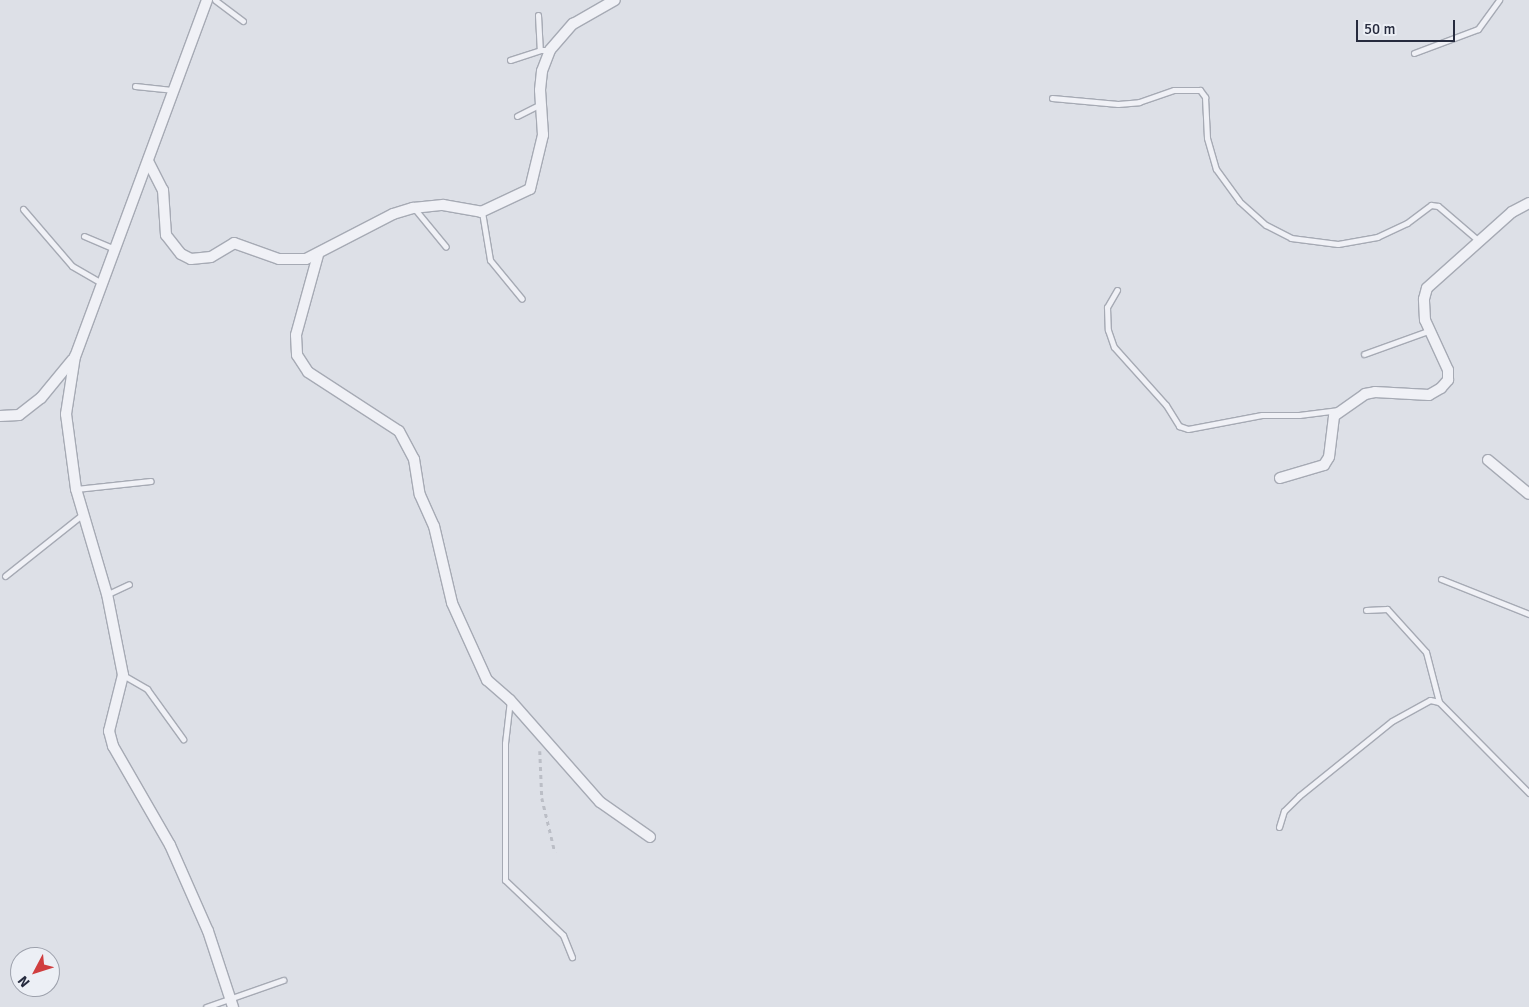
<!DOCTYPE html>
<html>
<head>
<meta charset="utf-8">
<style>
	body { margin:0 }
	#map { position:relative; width:1529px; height:1007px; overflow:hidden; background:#dde0e7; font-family:Signika,sans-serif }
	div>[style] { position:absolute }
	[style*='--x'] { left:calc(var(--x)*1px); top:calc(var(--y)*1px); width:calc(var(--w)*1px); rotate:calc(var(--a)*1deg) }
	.path>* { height:2.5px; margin-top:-1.25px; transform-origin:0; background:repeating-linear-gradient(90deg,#bbbec6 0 4px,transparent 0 8px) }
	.roads { filter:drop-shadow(1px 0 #a6aab4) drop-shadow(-1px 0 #a6aab4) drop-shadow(0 1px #a6aab4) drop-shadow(0 -1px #a6aab4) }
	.lane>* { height:5px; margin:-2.5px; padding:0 2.5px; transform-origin:2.5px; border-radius:2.5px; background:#f0f1f6 }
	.street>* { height:10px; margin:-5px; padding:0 5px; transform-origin:5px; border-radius:5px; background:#f0f1f6 }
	span { translate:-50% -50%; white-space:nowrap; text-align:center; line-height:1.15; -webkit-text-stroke:4.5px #eceff5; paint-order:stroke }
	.north { position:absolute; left:10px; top:947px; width:50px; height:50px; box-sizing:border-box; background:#eceff5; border:1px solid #9da1ac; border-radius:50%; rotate:230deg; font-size:14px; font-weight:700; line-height:20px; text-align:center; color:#262b3e }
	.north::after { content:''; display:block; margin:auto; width:18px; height:22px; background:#d03e3f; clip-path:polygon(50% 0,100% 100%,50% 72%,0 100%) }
	.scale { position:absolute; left:1356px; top:20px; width:99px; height:22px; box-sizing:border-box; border:2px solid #262b3e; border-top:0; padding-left:6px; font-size:15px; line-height:18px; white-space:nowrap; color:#262b3e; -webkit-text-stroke:4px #eceff5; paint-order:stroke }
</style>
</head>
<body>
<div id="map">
	<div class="path">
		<div style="--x:540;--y:751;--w:47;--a:87.6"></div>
		<div style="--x:542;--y:798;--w:56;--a:76.5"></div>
	</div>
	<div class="roads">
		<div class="lane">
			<div style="--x:215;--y:0;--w:35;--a:37"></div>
			<div style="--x:538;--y:15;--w:35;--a:87"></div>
			<div style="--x:1414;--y:53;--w:68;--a:-20.6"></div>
			<div style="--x:1478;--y:29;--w:36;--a:-54"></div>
			<div style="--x:510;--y:60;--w:32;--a:-18"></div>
			<div style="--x:540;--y:50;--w:10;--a:0"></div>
			<div style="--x:135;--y:86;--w:37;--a:6"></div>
			<div style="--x:1052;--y:98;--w:66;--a:5.2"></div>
			<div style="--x:1118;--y:104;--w:21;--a:-5"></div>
			<div style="--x:1139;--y:102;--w:37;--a:-19"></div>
			<div style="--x:1174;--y:90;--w:26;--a:0"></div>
			<div style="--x:1200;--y:90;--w:9;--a:54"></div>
			<div style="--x:1205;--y:97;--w:41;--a:87.2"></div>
			<div style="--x:1207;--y:138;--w:32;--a:74"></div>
			<div style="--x:1216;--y:169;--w:39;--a:54"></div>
			<div style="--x:1239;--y:201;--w:36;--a:42"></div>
			<div style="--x:1266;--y:225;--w:28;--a:27"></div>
			<div style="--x:1291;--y:238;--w:47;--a:7.3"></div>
			<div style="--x:1338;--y:244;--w:40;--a:-10"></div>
			<div style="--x:1377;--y:237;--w:33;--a:-25"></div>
			<div style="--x:1407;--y:223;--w:30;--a:-37"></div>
			<div style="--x:1431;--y:205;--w:7;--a:8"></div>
			<div style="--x:1438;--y:206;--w:54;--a:40.5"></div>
			<div style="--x:517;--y:116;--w:25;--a:-27"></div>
			<div style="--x:414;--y:208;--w:50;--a:50.6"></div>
			<div style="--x:23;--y:209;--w:75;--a:49.3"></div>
			<div style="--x:72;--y:266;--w:34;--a:30"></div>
			<div style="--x:482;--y:212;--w:49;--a:80.5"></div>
			<div style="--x:490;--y:260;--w:50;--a:50.6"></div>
			<div style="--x:84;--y:236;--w:33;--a:23"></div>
			<div style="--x:1117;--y:290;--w:20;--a:120"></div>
			<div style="--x:1107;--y:307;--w:23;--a:88"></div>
			<div style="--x:1108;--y:330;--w:18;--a:71"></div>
			<div style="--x:1114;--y:347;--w:78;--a:48.1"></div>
			<div style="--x:1166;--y:405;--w:25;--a:58"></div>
			<div style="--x:1179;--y:426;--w:9;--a:18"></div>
			<div style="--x:1188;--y:429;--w:75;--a:-10.7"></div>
			<div style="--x:1262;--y:415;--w:37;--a:0"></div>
			<div style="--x:1299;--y:415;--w:40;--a:-7.1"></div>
			<div style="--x:1364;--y:354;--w:68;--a:-19.8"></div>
			<div style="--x:76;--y:489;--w:75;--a:-6.1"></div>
			<div style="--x:5;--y:576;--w:100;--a:-38.5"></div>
			<div style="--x:1441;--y:579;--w:95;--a:21.7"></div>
			<div style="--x:108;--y:594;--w:23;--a:-25"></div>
			<div style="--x:1366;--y:610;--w:21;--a:-3"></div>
			<div style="--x:1387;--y:609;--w:58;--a:47.8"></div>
			<div style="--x:1426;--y:652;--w:52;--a:75.4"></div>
			<div style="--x:123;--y:675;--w:28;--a:30"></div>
			<div style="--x:147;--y:689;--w:62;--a:54.2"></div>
			<div style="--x:510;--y:700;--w:43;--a:96.6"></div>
			<div style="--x:505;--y:743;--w:137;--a:90"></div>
			<div style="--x:505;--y:880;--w:80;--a:43.5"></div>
			<div style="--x:563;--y:935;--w:24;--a:68"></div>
			<div style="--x:1279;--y:827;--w:17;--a:-73"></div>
			<div style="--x:1284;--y:811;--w:21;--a:-45"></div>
			<div style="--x:1299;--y:796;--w:119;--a:-38.9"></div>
			<div style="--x:1392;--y:721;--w:43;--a:-28.9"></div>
			<div style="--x:1430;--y:700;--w:9;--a:13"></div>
			<div style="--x:1439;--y:702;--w:128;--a:45.3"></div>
			<div style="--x:206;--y:1007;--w:82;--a:-19.3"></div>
		</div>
		<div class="street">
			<div style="--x:207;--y:0;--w:380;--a:110.3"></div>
			<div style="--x:75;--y:356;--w:59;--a:98.8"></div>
			<div style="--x:66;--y:414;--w:76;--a:82.4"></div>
			<div style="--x:76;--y:489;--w:109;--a:73.6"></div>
			<div style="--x:107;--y:594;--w:83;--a:78.8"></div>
			<div style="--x:123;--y:675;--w:58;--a:104"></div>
			<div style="--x:109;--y:731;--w:16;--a:75"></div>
			<div style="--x:113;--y:746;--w:114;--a:60.1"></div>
			<div style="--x:170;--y:845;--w:94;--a:66.2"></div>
			<div style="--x:208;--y:931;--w:80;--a:71.8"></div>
			<div style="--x:148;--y:161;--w:33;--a:63"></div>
			<div style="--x:163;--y:190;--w:45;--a:86.2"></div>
			<div style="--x:166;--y:235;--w:24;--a:52"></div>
			<div style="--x:181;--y:254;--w:11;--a:27"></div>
			<div style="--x:191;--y:259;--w:20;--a:-6"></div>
			<div style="--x:211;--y:257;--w:27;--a:-31"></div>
			<div style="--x:234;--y:243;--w:48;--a:19.6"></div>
			<div style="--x:279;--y:259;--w:27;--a:0"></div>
			<div style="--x:306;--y:259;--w:98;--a:-27.3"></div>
			<div style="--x:393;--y:214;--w:21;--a:-17"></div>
			<div style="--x:413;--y:208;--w:30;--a:-6"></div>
			<div style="--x:443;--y:205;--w:39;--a:10"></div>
			<div style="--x:481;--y:212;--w:54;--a:-25.1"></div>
			<div style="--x:530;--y:189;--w:56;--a:-76.5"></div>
			<div style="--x:543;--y:135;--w:45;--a:-93.8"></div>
			<div style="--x:540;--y:90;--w:19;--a:-84"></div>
			<div style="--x:542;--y:71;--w:22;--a:-69"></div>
			<div style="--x:550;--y:50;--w:35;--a:-49"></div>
			<div style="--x:573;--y:24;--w:48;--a:-29.7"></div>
			<div style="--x:318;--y:255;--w:83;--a:105.4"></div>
			<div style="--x:296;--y:335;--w:20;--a:87"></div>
			<div style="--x:297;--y:355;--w:20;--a:57"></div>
			<div style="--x:308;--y:372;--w:108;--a:33"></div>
			<div style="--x:399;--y:431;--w:32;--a:62"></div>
			<div style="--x:414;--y:459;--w:36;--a:81"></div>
			<div style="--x:420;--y:495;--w:34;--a:66"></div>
			<div style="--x:434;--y:526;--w:79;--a:76.8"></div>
			<div style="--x:452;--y:603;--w:85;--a:65.6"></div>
			<div style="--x:487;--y:680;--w:30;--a:41"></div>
			<div style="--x:510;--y:700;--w:136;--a:48.6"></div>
			<div style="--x:600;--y:802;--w:61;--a:35"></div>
			<div style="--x:0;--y:416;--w:19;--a:-3"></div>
			<div style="--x:19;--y:415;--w:28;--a:-38"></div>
			<div style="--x:41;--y:398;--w:50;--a:-50.6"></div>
			<div style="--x:1488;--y:460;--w:53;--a:39.7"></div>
			<div style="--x:1280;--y:478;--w:46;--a:-16.5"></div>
			<div style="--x:1324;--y:465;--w:9;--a:-58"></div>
			<div style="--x:1329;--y:457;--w:41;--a:-83"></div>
			<div style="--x:1334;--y:416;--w:38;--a:-35"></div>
			<div style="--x:1365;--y:394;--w:10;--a:-11"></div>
			<div style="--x:1375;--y:392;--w:54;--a:3.2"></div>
			<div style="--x:1429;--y:395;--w:14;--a:-30"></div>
			<div style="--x:1441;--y:388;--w:11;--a:-49"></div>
			<div style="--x:1448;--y:380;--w:10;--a:-90"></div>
			<div style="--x:1448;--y:370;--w:55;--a:-114.7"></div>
			<div style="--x:1425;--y:320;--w:21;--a:-93"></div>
			<div style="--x:1424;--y:299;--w:11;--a:-75"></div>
			<div style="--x:1427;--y:288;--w:114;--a:-41.8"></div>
			<div style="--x:1512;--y:212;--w:19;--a:-28"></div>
		</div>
	</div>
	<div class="north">N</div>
	<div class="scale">50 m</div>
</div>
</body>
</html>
